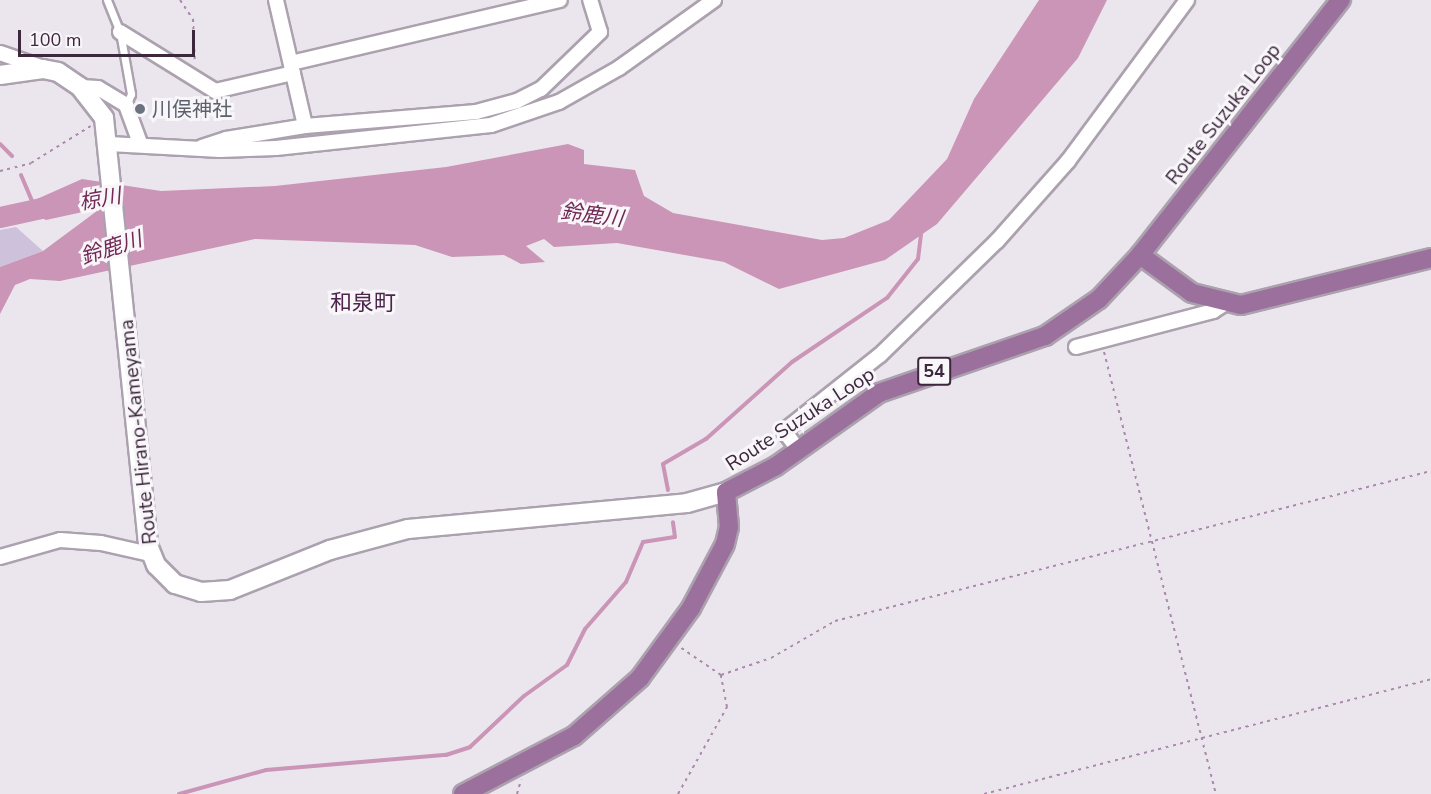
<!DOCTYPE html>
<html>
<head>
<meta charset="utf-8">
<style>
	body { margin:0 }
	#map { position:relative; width:1431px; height:794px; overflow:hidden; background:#ebe6ed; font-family:"Nunito Sans","Noto Sans JP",sans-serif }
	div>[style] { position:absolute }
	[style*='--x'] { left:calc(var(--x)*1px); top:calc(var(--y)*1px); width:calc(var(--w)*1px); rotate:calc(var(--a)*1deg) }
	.green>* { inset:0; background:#cec1db }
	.water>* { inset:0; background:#ca95b6 }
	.stream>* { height:4px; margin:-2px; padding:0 2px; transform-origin:2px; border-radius:2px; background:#ca95b6 }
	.river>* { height:21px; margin:-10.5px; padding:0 10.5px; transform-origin:10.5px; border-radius:10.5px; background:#ca95b6 }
	.path>* { height:2px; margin-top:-1px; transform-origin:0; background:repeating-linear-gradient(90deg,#a98aac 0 3px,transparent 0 7.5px) }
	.roads { filter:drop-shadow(2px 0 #aca1ae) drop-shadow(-2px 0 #aca1ae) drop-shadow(0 2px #aca1ae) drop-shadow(0 -2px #aca1ae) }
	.lane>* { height:7px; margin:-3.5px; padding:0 3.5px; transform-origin:3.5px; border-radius:3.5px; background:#fff }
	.street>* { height:14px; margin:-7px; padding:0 7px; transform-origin:7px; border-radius:7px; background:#fff }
	.secondary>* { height:18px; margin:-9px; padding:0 9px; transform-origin:9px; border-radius:9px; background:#fff }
	.primary>* { height:18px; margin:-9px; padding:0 9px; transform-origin:9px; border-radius:9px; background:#9b709d }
	.dots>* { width:16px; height:16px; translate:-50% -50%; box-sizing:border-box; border:3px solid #f8f6f9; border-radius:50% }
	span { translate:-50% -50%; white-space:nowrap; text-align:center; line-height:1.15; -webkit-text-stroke:6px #f8f6f9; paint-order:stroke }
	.shield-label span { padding:2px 4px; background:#f8f6f9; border:2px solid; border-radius:4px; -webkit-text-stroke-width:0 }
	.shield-label { font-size:18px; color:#3c273d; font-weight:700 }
	.worship-label { font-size:20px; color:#5b616d }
	.left { translate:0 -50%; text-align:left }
	.street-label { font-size:20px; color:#3c273d }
	.water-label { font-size:21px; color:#722854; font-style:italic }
	.quarter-label { font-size:22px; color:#4c254c }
	.scale { position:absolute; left:18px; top:30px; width:177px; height:27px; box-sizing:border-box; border:3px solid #3c273d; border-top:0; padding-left:8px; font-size:18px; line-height:21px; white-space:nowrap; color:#3c273d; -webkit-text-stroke:4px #f8f6f9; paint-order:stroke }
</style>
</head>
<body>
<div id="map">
	<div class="green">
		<div style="clip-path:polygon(16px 227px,43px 251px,0 267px,0 230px)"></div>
	</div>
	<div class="water">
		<div style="clip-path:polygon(1039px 0,1107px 0,1078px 58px,937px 224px,885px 260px,779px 289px,724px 262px,617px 243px,554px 247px,544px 239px,526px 246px,545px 262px,521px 264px,504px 255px,452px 257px,415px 245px,255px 239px,60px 281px,30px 279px,15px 285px,0 314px,0 267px,43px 251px,101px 208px,46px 220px,19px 207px,82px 179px,161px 191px,275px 186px,446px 167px,568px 144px,584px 150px,584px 164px,635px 170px,644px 196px,673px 213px,822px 240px,844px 238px,889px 220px,947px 159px,974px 99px)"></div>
	</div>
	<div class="stream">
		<div style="--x:0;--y:144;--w:17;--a:45"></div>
		<div style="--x:21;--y:175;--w:33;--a:67"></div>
		<div style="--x:668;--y:490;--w:26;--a:-101"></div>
		<div style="--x:663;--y:464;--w:50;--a:-30.2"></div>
		<div style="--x:706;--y:439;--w:115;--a:-41.8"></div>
		<div style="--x:792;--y:362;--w:115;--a:-34"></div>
		<div style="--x:887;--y:298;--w:50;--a:-51.5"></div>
		<div style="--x:918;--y:259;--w:26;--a:-83"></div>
		<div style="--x:179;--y:794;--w:90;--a:-15.4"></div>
		<div style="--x:266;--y:770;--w:181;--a:-4.8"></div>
		<div style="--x:446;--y:755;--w:25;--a:-18"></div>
		<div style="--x:470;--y:747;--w:74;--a:-43.4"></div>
		<div style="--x:524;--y:696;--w:53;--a:-35.8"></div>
		<div style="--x:567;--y:665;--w:40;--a:-63.4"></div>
		<div style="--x:585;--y:629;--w:62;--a:-48.9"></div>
		<div style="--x:626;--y:582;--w:43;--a:-67"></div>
		<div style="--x:643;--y:542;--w:32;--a:-9"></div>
		<div style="--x:675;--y:537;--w:15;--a:-98"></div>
	</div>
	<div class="river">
		<div style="--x:0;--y:217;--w:56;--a:-12.3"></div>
	</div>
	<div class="path">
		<div style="--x:180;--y:0;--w:23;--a:56"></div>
		<div style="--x:193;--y:19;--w:45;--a:87.5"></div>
		<div style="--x:0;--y:171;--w:32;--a:-14"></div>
		<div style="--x:31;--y:163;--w:70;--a:-31.7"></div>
		<div style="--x:1104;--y:352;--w:456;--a:75.8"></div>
		<div style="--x:721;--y:675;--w:53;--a:-18.8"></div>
		<div style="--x:771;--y:658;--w:74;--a:-30"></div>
		<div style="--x:835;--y:621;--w:615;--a:-14.13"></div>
		<div style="--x:517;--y:794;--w:15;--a:-74"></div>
		<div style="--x:678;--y:794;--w:100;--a:-60.6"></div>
		<div style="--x:727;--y:707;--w:33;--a:-101"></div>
		<div style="--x:721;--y:675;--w:50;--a:-145.7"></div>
		<div style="--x:984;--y:794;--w:462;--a:-14.4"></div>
	</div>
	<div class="roads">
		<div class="lane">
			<div style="--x:107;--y:0;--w:35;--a:68"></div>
			<div style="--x:120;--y:32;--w:63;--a:79.9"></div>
			<div style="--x:131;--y:94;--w:12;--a:114"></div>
		</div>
		<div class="street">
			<div style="--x:276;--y:0;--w:129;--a:77"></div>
			<div style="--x:120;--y:32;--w:112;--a:31.8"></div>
			<div style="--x:215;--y:91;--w:80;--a:-13"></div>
			<div style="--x:0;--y:53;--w:46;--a:18.8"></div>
			<div style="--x:291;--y:63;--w:276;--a:-13.2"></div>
			<div style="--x:80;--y:87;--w:18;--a:3"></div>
			<div style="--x:98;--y:88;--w:33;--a:31"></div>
			<div style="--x:126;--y:105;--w:40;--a:69.8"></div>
			<div style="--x:109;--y:144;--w:111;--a:3.1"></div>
			<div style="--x:220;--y:150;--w:56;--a:-2"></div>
			<div style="--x:276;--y:148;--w:216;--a:-6.1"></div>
			<div style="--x:491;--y:125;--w:72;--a:-18.7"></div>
			<div style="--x:559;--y:102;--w:69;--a:-29.5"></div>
			<div style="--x:619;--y:68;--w:117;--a:-35.6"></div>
			<div style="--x:202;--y:147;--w:25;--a:-18"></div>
			<div style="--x:226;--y:139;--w:80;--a:-9.3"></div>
			<div style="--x:305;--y:126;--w:172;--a:-4.7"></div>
			<div style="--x:476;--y:112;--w:42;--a:-15"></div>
			<div style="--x:517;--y:101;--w:27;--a:-27"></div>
			<div style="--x:541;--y:89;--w:82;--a:-44"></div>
			<div style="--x:600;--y:32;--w:34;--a:-107"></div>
			<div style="--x:1076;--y:347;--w:142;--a:-14.7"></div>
			<div style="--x:1213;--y:311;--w:13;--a:-32"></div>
			<div style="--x:798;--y:449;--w:23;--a:-128"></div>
			<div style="--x:784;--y:431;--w:122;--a:-38.4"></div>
			<div style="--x:880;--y:355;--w:163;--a:-44.3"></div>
			<div style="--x:997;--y:241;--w:107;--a:-48.4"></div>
			<div style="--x:1068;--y:161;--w:200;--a:-53.5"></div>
			<div style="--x:0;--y:557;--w:62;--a:-15.8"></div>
			<div style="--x:60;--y:540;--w:41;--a:4.2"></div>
			<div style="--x:101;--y:543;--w:50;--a:12.7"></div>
		</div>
		<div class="secondary">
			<div style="--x:0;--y:75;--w:43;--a:-7.9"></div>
			<div style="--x:43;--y:69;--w:15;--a:11"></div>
			<div style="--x:58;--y:72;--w:27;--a:34"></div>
			<div style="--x:80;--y:87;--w:39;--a:52"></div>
			<div style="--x:104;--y:118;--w:429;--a:84.1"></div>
			<div style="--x:148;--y:545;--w:22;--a:68"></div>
			<div style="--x:156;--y:565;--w:27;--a:45"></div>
			<div style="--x:175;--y:584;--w:27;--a:17"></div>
			<div style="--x:201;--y:592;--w:29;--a:-4"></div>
			<div style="--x:230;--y:590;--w:108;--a:-21.8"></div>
			<div style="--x:330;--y:550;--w:81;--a:-15.1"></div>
			<div style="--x:408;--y:529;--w:280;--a:-5.3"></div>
			<div style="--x:687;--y:503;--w:41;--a:-15.8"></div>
		</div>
		<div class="primary">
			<div style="--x:1140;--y:255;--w:64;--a:36.2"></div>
			<div style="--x:1192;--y:293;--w:50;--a:13.8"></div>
			<div style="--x:1241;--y:305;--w:196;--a:-13.9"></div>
			<div style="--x:463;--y:794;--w:125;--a:-27.6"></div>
			<div style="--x:574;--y:736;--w:88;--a:-41.3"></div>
			<div style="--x:640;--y:678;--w:87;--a:-53.9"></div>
			<div style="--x:691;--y:608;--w:72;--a:-62"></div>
			<div style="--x:725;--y:544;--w:17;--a:-77"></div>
			<div style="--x:729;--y:527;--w:35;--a:-95"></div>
			<div style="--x:726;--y:492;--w:56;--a:-27.5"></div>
			<div style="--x:776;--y:466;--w:126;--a:-35.3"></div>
			<div style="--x:879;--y:393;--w:176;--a:-19"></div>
			<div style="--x:1045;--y:336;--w:65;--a:-34.4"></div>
			<div style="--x:1099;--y:299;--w:60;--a:-47"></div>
			<div style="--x:1140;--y:255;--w:325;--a:-51.8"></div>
		</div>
	</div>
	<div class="dots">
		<div style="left:140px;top:109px;background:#6b7280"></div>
	</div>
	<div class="shield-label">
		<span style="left:934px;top:371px">54</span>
	</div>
	<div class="worship-label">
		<span class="left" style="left:152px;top:109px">川俣神社</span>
	</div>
	<div class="street-label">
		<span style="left:1223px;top:114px;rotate:-52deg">Route Suzuka Loop</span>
		<span style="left:800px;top:419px;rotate:-33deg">Route Suzuka Loop</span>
		<span style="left:138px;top:432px;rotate:-96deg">Route Hirano-Kameyama</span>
	</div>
	<div class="water-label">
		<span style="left:100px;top:199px;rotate:-10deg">椋川</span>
		<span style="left:592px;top:215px;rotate:7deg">鈴鹿川</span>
		<span style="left:111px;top:248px;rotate:-18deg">鈴鹿川</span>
	</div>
	<div class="quarter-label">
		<span style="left:363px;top:304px">和泉町</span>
	</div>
	<div class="scale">100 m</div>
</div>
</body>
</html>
